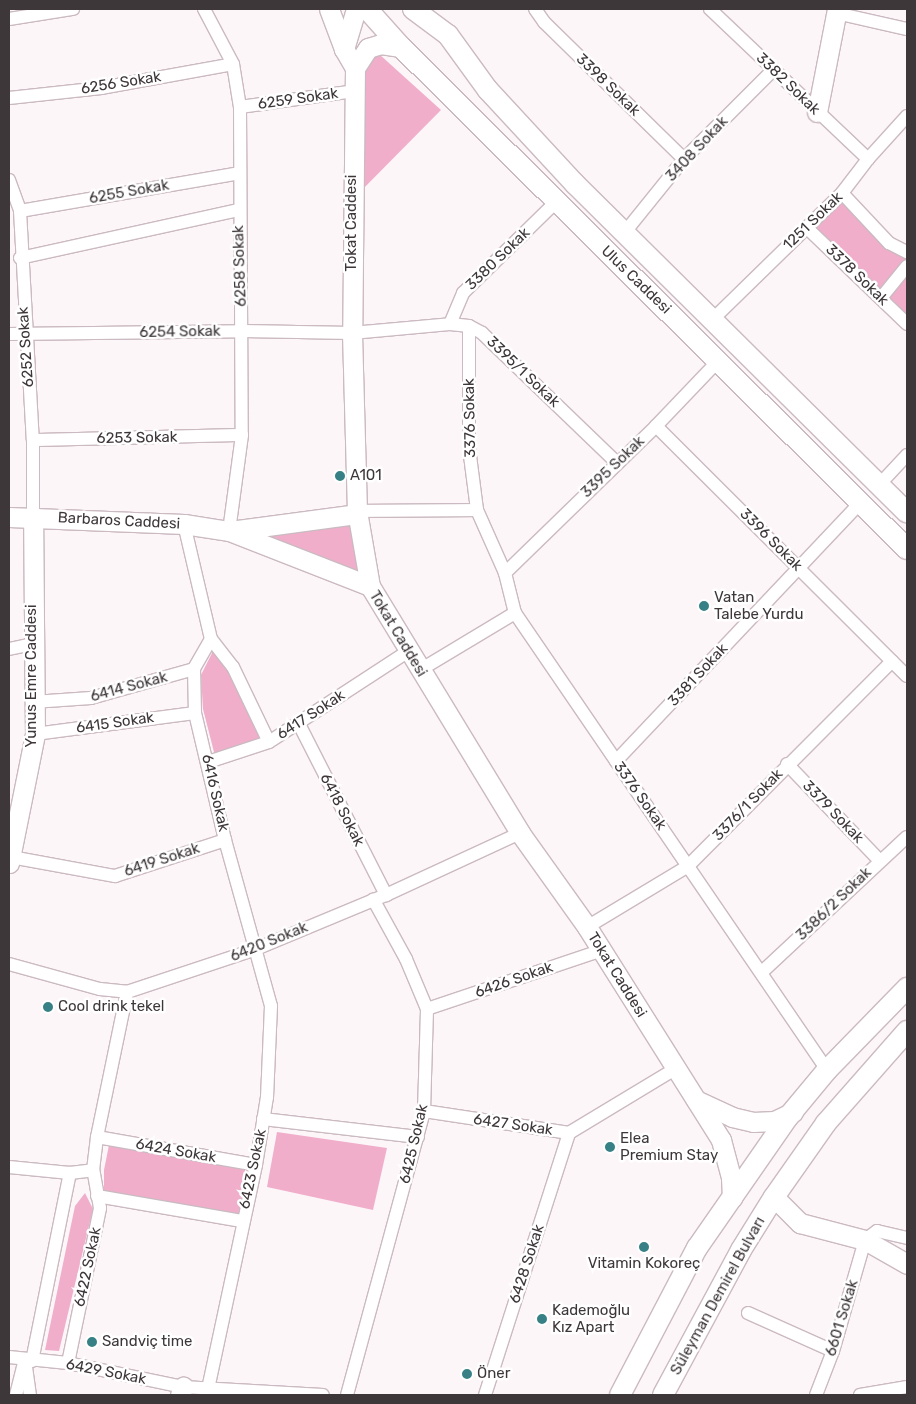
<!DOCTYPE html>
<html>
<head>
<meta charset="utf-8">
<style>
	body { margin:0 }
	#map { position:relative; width:916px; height:1404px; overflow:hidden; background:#fdf6f9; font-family:Rubik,sans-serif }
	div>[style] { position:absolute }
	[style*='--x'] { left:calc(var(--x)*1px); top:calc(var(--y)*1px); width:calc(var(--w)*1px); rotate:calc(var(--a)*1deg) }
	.green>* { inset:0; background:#f0aecb }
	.roads { filter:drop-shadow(1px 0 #cbbac1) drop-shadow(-1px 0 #cbbac1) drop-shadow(0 1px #cbbac1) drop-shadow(0 -1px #cbbac1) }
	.street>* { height:12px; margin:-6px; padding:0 6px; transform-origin:6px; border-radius:6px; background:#fff }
	.secondary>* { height:19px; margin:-9.5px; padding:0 9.5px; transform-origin:9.5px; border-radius:9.5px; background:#fff }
	.primary>* { height:20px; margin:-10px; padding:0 10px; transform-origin:10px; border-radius:10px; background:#fff }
	.dots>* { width:14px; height:14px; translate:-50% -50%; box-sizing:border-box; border:2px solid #fff; border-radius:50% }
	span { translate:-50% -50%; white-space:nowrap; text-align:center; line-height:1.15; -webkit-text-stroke:5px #fff; paint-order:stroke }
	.street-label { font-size:15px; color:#3e373a }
	.poi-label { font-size:15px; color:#3e373a }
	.left { translate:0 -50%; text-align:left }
	.frame { position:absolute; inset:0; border:10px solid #3e373a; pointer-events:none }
</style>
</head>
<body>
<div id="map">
	<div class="green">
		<div style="clip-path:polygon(373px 53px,379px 54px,441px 110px,356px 196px,360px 75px)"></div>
		<div style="clip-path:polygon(842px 193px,907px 252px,907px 324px,806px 227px)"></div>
		<div style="clip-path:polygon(358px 514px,370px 586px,229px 531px)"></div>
		<div style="clip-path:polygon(214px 649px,229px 670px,262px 739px,215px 756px,203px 709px,201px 675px)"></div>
		<div style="clip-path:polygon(277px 1132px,387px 1148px,373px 1210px,267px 1187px)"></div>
		<div style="clip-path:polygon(109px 1145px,256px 1165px,242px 1221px,104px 1192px,104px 1170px)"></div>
		<div style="clip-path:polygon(85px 1193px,93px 1209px,59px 1351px,45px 1350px,75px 1206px)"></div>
	</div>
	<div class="roads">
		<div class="street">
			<div style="--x:204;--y:9;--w:62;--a:62.2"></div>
			<div style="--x:233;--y:64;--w:44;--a:80.8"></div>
			<div style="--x:240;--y:107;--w:328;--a:89.7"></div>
			<div style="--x:242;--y:435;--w:97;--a:97.7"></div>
			<div style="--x:535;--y:9;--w:16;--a:55"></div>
			<div style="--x:544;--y:22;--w:196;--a:44.4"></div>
			<div style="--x:710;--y:9;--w:218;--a:43.5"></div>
			<div style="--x:836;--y:13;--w:73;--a:12.7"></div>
			<div style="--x:9;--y:19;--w:65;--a:-8.9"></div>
			<div style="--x:9;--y:98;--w:93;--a:-6.2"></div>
			<div style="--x:101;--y:88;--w:134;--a:-10.3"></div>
			<div style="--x:240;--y:107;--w:117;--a:-7.9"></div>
			<div style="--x:9;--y:180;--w:33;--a:70"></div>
			<div style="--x:20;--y:211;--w:229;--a:86.8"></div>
			<div style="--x:33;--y:440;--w:76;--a:90"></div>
			<div style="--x:842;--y:193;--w:69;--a:46.8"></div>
			<div style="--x:889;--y:243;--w:20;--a:27"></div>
			<div style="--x:20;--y:211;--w:222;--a:-9.8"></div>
			<div style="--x:806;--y:227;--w:140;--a:43.8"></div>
			<div style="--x:625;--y:232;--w:94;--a:-51.1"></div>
			<div style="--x:684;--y:159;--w:126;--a:-45"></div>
			<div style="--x:20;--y:258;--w:223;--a:-12.4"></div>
			<div style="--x:881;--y:298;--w:41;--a:-50.9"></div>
			<div style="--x:712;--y:320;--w:182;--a:-44.3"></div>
			<div style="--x:842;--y:193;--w:43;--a:-52.6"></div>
			<div style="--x:868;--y:159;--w:58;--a:-47.8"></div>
			<div style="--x:450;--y:324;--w:34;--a:-67"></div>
			<div style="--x:463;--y:293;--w:130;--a:-44.4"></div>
			<div style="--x:469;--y:326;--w:122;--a:90"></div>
			<div style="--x:469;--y:448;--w:63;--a:82.6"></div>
			<div style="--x:477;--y:510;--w:69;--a:66"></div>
			<div style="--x:505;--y:573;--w:41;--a:76"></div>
			<div style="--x:515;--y:613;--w:553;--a:55.68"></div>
			<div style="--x:9;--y:334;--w:234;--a:-0.7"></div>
			<div style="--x:243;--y:331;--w:109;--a:1.1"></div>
			<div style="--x:352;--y:333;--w:98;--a:-5.2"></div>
			<div style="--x:450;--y:324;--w:19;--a:6"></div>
			<div style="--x:469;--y:326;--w:15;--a:28"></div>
			<div style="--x:482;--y:333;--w:186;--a:43.9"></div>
			<div style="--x:656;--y:426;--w:354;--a:44.9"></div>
			<div style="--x:33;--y:440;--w:209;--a:-1.4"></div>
			<div style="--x:879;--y:485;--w:41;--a:-47"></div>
			<div style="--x:357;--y:511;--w:120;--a:-0.5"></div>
			<div style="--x:184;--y:524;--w:118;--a:76.8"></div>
			<div style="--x:211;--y:639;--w:34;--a:120"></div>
			<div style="--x:194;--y:669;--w:44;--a:88.7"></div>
			<div style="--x:195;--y:713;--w:130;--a:76.7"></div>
			<div style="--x:225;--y:840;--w:172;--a:74.5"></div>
			<div style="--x:271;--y:1006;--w:91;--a:92.5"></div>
			<div style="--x:267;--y:1097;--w:69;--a:99.2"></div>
			<div style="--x:256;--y:1165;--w:228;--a:102.1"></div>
			<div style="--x:505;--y:573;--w:211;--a:-44.2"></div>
			<div style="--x:656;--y:426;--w:91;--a:-46.3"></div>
			<div style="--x:211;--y:639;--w:36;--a:52"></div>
			<div style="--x:233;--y:667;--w:83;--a:64.4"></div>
			<div style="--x:9;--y:649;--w:25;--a:-12"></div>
			<div style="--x:420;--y:670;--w:111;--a:-31"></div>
			<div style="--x:33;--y:702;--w:58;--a:-3.9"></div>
			<div style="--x:91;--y:698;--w:107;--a:-15.7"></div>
			<div style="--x:299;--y:724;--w:192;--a:63"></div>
			<div style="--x:35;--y:734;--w:161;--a:-7.5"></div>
			<div style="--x:616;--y:761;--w:358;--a:-46.6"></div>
			<div style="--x:208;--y:762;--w:64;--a:-18.2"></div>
			<div style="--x:269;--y:742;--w:165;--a:-33.1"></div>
			<div style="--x:787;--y:764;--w:133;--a:46.2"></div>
			<div style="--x:11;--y:857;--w:106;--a:10.4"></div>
			<div style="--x:115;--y:876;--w:116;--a:-18.1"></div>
			<div style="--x:587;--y:927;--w:118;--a:-31.1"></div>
			<div style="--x:688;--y:866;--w:289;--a:-45.1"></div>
			<div style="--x:9;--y:964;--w:94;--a:15.4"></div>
			<div style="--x:100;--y:989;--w:27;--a:6"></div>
			<div style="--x:127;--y:992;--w:136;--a:-18.4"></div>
			<div style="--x:256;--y:949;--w:141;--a:-22.6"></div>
			<div style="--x:386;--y:895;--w:148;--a:-24.8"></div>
			<div style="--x:762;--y:972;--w:198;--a:-43"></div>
			<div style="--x:427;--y:1009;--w:185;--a:-18.6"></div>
			<div style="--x:424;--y:1111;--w:147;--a:8.6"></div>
			<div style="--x:569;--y:1133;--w:124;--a:-31.1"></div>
			<div style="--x:263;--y:1119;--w:156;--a:6.6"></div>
			<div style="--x:97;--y:1137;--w:161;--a:10"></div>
			<div style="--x:9;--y:1167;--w:61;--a:5.6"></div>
			<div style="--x:70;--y:1173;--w:23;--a:-7"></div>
			<div style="--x:97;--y:1196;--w:147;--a:9.8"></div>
			<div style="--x:748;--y:1313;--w:93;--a:24.1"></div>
			<div style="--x:9;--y:1357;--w:59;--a:5.8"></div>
			<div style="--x:68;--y:1363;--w:117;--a:11.8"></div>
			<div style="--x:183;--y:1387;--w:140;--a:3.3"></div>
			<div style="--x:32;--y:1361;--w:192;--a:-78.6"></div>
			<div style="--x:68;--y:1363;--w:158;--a:-78.3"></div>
			<div style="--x:100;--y:1208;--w:39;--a:-100"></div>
			<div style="--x:93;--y:1170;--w:33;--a:-83"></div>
			<div style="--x:97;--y:1137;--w:148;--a:-78.3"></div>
			<div style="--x:26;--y:1367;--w:28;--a:82"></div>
			<div style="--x:16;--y:1395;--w:36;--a:-76"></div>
			<div style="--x:347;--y:1395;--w:294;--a:-74.8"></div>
			<div style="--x:424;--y:1111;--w:102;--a:-88.3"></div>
			<div style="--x:427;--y:1009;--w:54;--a:-112.8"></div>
			<div style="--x:406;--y:959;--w:68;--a:-118.8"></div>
			<div style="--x:485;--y:1395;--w:275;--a:-72.2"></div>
			<div style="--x:816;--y:1395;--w:47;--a:-68.9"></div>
			<div style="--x:833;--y:1351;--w:116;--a:-73.9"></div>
			<div style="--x:865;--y:1240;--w:15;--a:-37"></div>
			<div style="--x:877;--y:1231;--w:31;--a:13"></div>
			<div style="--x:860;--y:1395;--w:48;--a:-9.7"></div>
		</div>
		<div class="secondary">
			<div style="--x:329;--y:9;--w:43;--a:69.4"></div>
			<div style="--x:356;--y:9;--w:42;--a:106.7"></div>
			<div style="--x:344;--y:49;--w:22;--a:60"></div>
			<div style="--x:355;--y:68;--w:265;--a:90.6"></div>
			<div style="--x:352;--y:333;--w:178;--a:88.4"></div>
			<div style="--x:357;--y:511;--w:76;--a:80.2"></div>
			<div style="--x:370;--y:586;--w:289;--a:58.7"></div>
			<div style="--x:520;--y:833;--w:115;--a:54.5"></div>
			<div style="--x:587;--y:927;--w:252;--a:57.8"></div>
			<div style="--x:721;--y:1140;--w:39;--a:75"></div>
			<div style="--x:731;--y:1178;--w:20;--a:87"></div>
			<div style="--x:355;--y:68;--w:24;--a:-57"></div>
			<div style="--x:368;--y:48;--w:14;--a:-17"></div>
			<div style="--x:381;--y:44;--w:20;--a:9"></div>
			<div style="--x:817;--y:112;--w:105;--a:-79"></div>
			<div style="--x:9;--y:517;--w:175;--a:2.3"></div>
			<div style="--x:184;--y:524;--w:46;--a:8.8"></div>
			<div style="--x:229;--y:531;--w:151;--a:21.3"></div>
			<div style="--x:230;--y:531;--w:129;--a:-7.6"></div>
			<div style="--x:9;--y:863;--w:132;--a:-78.6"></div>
			<div style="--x:35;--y:734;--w:218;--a:-90.5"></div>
			<div style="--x:696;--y:1100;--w:40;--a:25"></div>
			<div style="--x:732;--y:1117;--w:22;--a:13"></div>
			<div style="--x:753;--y:1122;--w:21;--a:-3"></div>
			<div style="--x:774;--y:1121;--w:21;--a:-25"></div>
			<div style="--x:774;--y:1197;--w:37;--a:45"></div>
			<div style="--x:800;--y:1223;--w:67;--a:14.7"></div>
			<div style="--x:865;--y:1240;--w:48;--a:29.7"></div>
			<div style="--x:180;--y:1395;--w:9;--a:-69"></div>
		</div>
		<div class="primary">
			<div style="--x:367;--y:9;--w:51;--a:48.2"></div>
			<div style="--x:401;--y:47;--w:713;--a:44.77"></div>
			<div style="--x:413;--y:9;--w:44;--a:36.6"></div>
			<div style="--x:448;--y:35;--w:68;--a:54"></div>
			<div style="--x:488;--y:90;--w:128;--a:47.2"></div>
			<div style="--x:575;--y:184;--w:467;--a:44.7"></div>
			<div style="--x:620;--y:1395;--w:166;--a:-62.4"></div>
			<div style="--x:697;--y:1248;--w:160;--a:-55.2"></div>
			<div style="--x:788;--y:1117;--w:61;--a:-50.3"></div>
			<div style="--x:827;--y:1070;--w:115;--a:-45.7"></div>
			<div style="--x:663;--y:1395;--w:165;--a:-61.7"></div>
			<div style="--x:741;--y:1250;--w:62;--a:-58.1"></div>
			<div style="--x:774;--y:1197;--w:90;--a:-54.9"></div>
			<div style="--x:826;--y:1123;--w:123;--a:-48.6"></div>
		</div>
	</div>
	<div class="dots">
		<div style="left:340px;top:476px;background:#378085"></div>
		<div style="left:704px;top:606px;background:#378085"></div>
		<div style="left:48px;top:1007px;background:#378085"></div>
		<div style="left:610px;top:1147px;background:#378085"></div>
		<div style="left:644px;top:1247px;background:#378085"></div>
		<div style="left:542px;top:1319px;background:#378085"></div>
		<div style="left:92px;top:1342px;background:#378085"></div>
		<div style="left:467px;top:1374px;background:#378085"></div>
	</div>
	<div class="street-label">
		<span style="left:121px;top:83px;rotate:-9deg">6256 Sokak</span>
		<span style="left:788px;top:84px;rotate:44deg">3382 Sokak</span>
		<span style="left:608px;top:85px;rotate:44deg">3398 Sokak</span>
		<span style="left:298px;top:99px;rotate:-8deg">6259 Sokak</span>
		<span style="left:697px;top:149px;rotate:-47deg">3408 Sokak</span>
		<span style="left:129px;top:192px;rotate:-10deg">6255 Sokak</span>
		<span style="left:813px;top:221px;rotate:-44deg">1251 Sokak</span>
		<span style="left:352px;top:223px;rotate:-90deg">Tokat Caddesi</span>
		<span style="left:498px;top:259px;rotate:-44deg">3380 Sokak</span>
		<span style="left:240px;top:266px;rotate:-92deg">6258 Sokak</span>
		<span style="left:857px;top:275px;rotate:44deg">3378 Sokak</span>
		<span style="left:636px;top:280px;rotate:44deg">Ulus Caddesi</span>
		<span style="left:180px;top:332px;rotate:-1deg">6254 Sokak</span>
		<span style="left:26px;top:347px;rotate:-94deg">6252 Sokak</span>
		<span style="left:523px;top:372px;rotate:44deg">3395/1 Sokak</span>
		<span style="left:470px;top:418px;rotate:-91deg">3376 Sokak</span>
		<span style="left:137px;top:438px;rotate:-1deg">6253 Sokak</span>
		<span style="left:613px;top:467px;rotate:-44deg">3395 Sokak</span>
		<span style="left:119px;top:521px;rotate:3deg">Barbaros Caddesi</span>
		<span style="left:771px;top:540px;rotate:45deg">3396 Sokak</span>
		<span style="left:398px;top:634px;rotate:59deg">Tokat Caddesi</span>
		<span style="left:698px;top:675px;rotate:-47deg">3381 Sokak</span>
		<span style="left:32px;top:676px;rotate:-90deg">Yunus Emre Caddesi</span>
		<span style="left:129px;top:687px;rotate:-15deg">6414 Sokak</span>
		<span style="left:311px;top:715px;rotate:-33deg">6417 Sokak</span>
		<span style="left:115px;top:723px;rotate:-8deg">6415 Sokak</span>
		<span style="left:215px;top:793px;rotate:77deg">6416 Sokak</span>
		<span style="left:640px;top:796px;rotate:55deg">3376 Sokak</span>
		<span style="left:748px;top:805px;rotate:-46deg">3376/1 Sokak</span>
		<span style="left:342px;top:810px;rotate:63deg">6418 Sokak</span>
		<span style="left:833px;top:812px;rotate:46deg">3379 Sokak</span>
		<span style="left:162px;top:860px;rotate:-18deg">6419 Sokak</span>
		<span style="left:834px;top:904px;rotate:-44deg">3386/2 Sokak</span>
		<span style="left:269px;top:942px;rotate:-22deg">6420 Sokak</span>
		<span style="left:617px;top:975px;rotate:58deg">Tokat Caddesi</span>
		<span style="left:514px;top:980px;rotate:-19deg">6426 Sokak</span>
		<span style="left:513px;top:1125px;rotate:8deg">6427 Sokak</span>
		<span style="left:414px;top:1144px;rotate:-77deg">6425 Sokak</span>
		<span style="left:176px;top:1151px;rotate:10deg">6424 Sokak</span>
		<span style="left:253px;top:1169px;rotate:-78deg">6423 Sokak</span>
		<span style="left:527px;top:1264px;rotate:-72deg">6428 Sokak</span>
		<span style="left:88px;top:1267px;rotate:-78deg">6422 Sokak</span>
		<span style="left:718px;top:1296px;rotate:-61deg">Süleyman Demirel Bulvarı</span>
		<span style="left:842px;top:1318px;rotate:-73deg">6601 Sokak</span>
		<span style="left:106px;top:1372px;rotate:11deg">6429 Sokak</span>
	</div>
	<div class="poi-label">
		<span class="left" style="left:350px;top:476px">A101</span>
		<span class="left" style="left:714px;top:606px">Vatan<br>Talebe Yurdu</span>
		<span class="left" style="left:58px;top:1007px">Cool drink tekel</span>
		<span class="left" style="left:620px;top:1147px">Elea<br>Premium Stay</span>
		<span style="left:644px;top:1264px">Vitamin Kokoreç</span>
		<span class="left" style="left:552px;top:1319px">Kademoğlu<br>Kız Apart</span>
		<span class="left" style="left:102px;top:1342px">Sandviç time</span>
		<span class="left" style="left:477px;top:1374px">Öner</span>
	</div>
	<div class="frame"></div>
</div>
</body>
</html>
